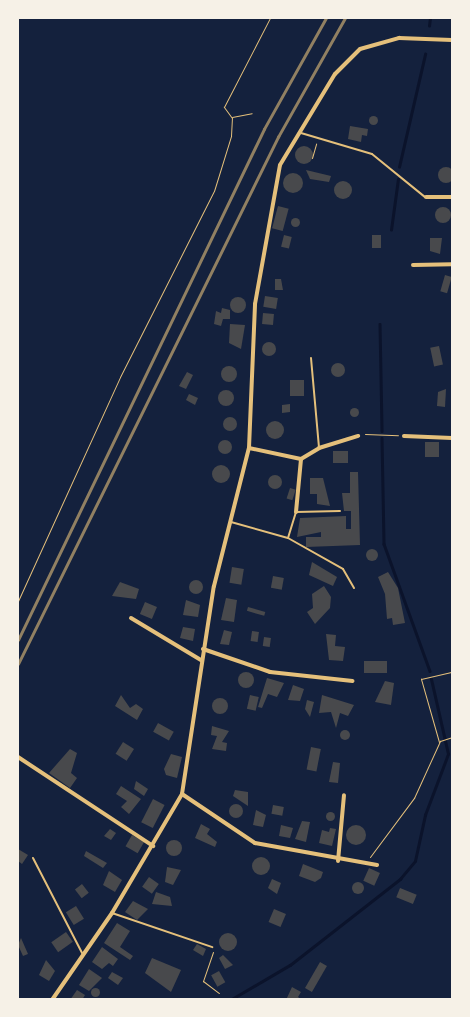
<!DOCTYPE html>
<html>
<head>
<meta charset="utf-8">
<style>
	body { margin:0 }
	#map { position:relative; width:470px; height:1017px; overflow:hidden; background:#14213d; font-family:Montserrat,sans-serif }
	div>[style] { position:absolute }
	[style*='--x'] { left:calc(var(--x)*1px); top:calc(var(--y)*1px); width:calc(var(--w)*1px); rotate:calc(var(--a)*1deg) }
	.stream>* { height:2.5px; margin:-1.25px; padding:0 1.25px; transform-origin:1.25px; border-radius:1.25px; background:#0b132b }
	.building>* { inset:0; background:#48494c; transform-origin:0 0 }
	.round { border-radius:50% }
	.path>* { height:1px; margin:-0.5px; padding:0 0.5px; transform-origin:0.5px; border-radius:0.5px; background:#e5c07b }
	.service>* { height:2px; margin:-1px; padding:0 1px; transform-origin:1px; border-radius:1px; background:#e5c07b }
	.minor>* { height:4px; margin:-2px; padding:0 2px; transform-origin:2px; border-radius:2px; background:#e5c07b }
	.rail>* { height:2.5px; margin:-1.25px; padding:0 1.25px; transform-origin:1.25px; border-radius:1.25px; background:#918062 }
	span { translate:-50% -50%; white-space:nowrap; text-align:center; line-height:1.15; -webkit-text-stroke:5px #f6f1e7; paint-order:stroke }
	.frame { position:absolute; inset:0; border:19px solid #f6f1e7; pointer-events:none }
</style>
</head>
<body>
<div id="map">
	<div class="stream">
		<div style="--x:429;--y:26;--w:8;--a:-83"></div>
		<div style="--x:399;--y:167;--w:116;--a:-77"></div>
		<div style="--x:391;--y:230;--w:51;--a:-82.2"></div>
		<div style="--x:380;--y:324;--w:107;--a:88.9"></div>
		<div style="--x:382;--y:438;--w:106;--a:88.9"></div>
		<div style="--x:384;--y:544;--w:135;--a:70.1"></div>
		<div style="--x:230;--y:1000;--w:69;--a:-30.3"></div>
		<div style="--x:290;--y:965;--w:140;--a:-38"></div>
		<div style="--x:400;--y:879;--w:23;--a:-50"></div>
		<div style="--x:415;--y:861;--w:47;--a:-77.7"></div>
		<div style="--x:425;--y:815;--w:65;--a:-69.3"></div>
		<div style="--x:448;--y:754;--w:77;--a:-102.8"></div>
	</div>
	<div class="building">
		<div class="round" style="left:368.5px;top:115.5px;width:9px;height:9px"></div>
		<div style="clip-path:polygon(350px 126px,368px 129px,367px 136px,362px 135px,361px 142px,348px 139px)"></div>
		<div class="round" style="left:295px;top:146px;width:18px;height:18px"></div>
		<div class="round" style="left:438px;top:167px;width:16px;height:16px"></div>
		<div style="clip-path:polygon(306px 170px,331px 176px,329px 182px,310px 179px)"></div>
		<div class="round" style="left:283px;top:173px;width:20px;height:20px"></div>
		<div class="round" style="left:334px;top:181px;width:18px;height:18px"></div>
		<div style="left:278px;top:206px;width:11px;height:23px;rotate:15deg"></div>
		<div class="round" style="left:435px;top:207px;width:16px;height:16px"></div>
		<div class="round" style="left:290.5px;top:217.5px;width:9px;height:9px"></div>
		<div style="left:284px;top:235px;width:8px;height:12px;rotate:14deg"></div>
		<div style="left:372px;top:235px;width:9px;height:13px"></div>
		<div style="clip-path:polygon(430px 238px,442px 238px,440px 254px,430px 251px)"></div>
		<div style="left:445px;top:275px;width:7px;height:17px;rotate:16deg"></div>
		<div style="clip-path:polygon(275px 279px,281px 279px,283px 290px,275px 290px)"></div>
		<div style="left:265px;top:296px;width:13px;height:11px;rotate:9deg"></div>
		<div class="round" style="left:230px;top:297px;width:16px;height:16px"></div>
		<div style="clip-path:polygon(222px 308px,230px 310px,230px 319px,223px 319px,221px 326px,214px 324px,216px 311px,221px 313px)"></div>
		<div style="left:263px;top:313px;width:11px;height:11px;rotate:5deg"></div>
		<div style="clip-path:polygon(230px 324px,245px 325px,241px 349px,229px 343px)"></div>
		<div class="round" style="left:262px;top:342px;width:14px;height:14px"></div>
		<div style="left:439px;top:346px;width:19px;height:9px;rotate:78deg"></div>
		<div class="round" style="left:331px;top:363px;width:14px;height:14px"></div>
		<div class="round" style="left:221px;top:366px;width:16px;height:16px"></div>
		<div style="clip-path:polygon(187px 372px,193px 375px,186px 389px,179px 386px)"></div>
		<div style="left:304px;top:380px;width:16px;height:14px;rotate:90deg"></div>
		<div style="clip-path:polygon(446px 389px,445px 407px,437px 406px,438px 392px)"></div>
		<div class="round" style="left:218px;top:390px;width:16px;height:16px"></div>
		<div style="clip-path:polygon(189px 394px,198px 398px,195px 405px,186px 400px)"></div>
		<div style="clip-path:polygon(290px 404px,290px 412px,282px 413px,282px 405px)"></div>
		<div class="round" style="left:349.5px;top:407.5px;width:9px;height:9px"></div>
		<div class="round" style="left:223px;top:417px;width:14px;height:14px"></div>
		<div class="round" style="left:266px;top:421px;width:18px;height:18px"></div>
		<div class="round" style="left:218px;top:440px;width:14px;height:14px"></div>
		<div style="left:425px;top:442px;width:14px;height:15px"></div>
		<div style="left:333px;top:451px;width:15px;height:12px"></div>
		<div class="round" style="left:212px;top:465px;width:18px;height:18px"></div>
		<div style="clip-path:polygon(350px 472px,358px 472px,360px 545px,306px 547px,306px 537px,321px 537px,321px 532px,297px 537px,300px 518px,346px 516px,346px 529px,351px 529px,351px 511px,344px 511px,342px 493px,350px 493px)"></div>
		<div class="round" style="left:268px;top:475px;width:14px;height:14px"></div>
		<div style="clip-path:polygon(310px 478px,323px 478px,330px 506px,317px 504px,317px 494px,310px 494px)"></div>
		<div style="left:290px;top:488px;width:6px;height:11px;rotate:18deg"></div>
		<div class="round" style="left:366px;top:549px;width:12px;height:12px"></div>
		<div style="clip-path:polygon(312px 562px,337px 577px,333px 586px,309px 575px)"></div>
		<div style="left:232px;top:567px;width:12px;height:16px;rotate:9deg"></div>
		<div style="clip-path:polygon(388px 572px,398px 588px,405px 623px,393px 625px,392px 618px,387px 619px,385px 594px,378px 577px)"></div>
		<div style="left:273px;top:576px;width:11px;height:12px;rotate:10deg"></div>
		<div class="round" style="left:189px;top:580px;width:14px;height:14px"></div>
		<div style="clip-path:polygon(120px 582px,139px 589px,136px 599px,112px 596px)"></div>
		<div style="clip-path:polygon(324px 586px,331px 597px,330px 608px,315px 624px,307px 612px,313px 608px,312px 594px)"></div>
		<div style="clip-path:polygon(226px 598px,237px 600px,234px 622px,221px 620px)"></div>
		<div style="clip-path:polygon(186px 600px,200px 605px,198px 617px,183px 615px)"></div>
		<div style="left:145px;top:602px;width:13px;height:13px;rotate:23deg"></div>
		<div style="left:248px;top:607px;width:18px;height:4px;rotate:16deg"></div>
		<div style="clip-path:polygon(183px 627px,195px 629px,193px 641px,180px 638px)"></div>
		<div style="clip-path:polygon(224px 630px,232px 632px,229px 645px,220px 644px)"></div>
		<div style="left:252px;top:631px;width:7px;height:10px;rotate:8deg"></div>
		<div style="clip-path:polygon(326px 634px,336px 635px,335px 646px,345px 647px,343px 661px,329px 660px)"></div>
		<div style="left:264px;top:637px;width:7px;height:9px;rotate:8deg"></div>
		<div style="left:364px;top:661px;width:23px;height:12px"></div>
		<div class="round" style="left:238px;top:672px;width:16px;height:16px"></div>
		<div style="clip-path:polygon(267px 678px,284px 683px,277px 697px,268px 694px,262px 708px,258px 707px)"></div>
		<div style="clip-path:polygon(385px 681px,394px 683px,391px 705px,375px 702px)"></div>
		<div style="clip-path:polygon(293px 685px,304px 689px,300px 701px,288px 700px)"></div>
		<div style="clip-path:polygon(121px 695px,130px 708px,136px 704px,143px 709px,137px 720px,115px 706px)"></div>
		<div style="left:250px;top:695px;width:9px;height:14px;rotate:13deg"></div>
		<div style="clip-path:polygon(322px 695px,354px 705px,348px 716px,340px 713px,336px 728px,331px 712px,319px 713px)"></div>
		<div class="round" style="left:212px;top:698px;width:16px;height:16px"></div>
		<div style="clip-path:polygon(307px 700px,314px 702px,310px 717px,305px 709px)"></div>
		<div style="left:158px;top:723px;width:18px;height:10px;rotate:29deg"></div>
		<div style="clip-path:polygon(212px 726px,229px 731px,222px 742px,227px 743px,226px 751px,212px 749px,217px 736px,211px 735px)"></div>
		<div class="round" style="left:340px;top:730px;width:10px;height:10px"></div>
		<div style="left:123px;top:742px;width:13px;height:14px;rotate:32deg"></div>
		<div style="left:311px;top:747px;width:10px;height:23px;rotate:11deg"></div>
		<div style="clip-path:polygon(70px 749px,77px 753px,71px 773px,77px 778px,70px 788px,49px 773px)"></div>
		<div style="clip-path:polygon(171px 754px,182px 757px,177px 778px,166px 775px,164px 769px)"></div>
		<div style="clip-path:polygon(333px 762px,340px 763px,338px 783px,329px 782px)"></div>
		<div style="clip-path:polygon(136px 781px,148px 789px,144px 796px,134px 789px)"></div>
		<div style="clip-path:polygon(121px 786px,141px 799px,129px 814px,121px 807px,127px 801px,116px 794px)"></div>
		<div style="clip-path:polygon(235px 790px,248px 792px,248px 806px,233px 796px)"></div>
		<div style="left:153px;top:799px;width:13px;height:26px;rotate:27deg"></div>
		<div class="round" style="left:229px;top:804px;width:14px;height:14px"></div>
		<div style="left:273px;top:805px;width:11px;height:9px;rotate:10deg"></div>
		<div style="clip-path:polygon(256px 810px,266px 815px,263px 827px,253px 825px)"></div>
		<div class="round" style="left:325.5px;top:811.5px;width:9px;height:9px"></div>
		<div style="clip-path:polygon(302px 821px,310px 822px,306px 842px,295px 839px)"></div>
		<div style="clip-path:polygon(201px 824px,210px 829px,207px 834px,217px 842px,215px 847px,195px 838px)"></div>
		<div style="clip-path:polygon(281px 825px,293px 828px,290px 838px,279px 836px)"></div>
		<div class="round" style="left:346px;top:825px;width:20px;height:20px"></div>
		<div style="clip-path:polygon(330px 828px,336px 829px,332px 846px,319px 843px,322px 830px,329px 832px)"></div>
		<div style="clip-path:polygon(110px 829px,116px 833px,111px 840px,104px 836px)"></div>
		<div style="left:132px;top:835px;width:14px;height:13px;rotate:30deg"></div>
		<div class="round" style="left:166px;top:840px;width:16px;height:16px"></div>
		<div style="clip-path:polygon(18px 849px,28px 855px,22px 864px,18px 861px)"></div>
		<div style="clip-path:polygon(86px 851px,107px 863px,103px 868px,84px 856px)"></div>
		<div class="round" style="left:252px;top:857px;width:18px;height:18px"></div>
		<div style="clip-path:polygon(303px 864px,323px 872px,321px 878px,315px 882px,299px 876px)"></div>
		<div style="clip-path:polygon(167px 867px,181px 870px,173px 885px,165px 882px)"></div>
		<div style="left:369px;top:868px;width:12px;height:14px;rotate:24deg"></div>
		<div style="clip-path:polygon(109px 871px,122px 880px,115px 892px,103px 885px)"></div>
		<div style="left:149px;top:877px;width:12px;height:12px;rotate:35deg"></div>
		<div style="clip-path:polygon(272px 879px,281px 883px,277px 894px,268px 888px)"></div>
		<div class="round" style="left:352px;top:882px;width:12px;height:12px"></div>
		<div style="left:82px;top:884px;width:11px;height:9px;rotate:52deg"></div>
		<div style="left:400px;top:888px;width:18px;height:10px;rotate:22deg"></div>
		<div style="clip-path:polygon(156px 892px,170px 897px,172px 906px,152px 904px)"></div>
		<div style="clip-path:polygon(133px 901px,148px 909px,137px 920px,125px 912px)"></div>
		<div style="left:76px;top:906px;width:15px;height:12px;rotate:58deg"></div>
		<div style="left:274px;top:909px;width:13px;height:14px;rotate:23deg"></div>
		<div style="clip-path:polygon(117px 923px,130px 931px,120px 947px,133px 956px,130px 960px,104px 943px)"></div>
		<div style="left:66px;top:932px;width:12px;height:18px;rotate:55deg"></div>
		<div class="round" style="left:219px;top:933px;width:18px;height:18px"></div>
		<div style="clip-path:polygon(21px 938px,28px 954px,23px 956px,18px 945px)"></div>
		<div style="clip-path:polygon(197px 944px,206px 949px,203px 956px,193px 950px)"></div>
		<div style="clip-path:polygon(102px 947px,118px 959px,113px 966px,109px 963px,102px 969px,92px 962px)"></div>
		<div style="clip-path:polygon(223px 955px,233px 965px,225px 969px,219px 958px)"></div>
		<div style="clip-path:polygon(152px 958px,181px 970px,171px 992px,145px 973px)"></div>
		<div style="clip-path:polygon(46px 960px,55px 971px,49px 981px,39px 975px)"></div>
		<div style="left:320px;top:962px;width:8px;height:30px;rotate:30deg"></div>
		<div style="clip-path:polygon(89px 969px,102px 978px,89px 991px,79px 985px)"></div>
		<div style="left:219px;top:971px;width:13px;height:9px;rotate:61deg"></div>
		<div style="clip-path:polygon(112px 972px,123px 978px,118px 985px,108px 978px)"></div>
		<div style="clip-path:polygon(292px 987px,301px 992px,298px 997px,302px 1000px,286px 1000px)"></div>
		<div class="round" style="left:90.5px;top:987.5px;width:9px;height:9px"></div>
		<div style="clip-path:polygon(77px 990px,85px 995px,82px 1000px,70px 1000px)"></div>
	</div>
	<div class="path">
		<div style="--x:232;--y:117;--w:20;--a:-11"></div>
		<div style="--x:312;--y:158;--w:15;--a:-74"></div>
		<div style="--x:365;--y:434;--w:33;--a:2"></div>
		<div style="--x:18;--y:601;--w:246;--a:-65.5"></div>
		<div style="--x:120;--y:377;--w:208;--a:-63.2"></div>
		<div style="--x:214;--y:191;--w:58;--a:-72.8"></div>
		<div style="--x:231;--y:136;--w:18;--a:-87"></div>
		<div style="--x:232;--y:118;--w:14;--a:-126"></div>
		<div style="--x:224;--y:107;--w:100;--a:-62.7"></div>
		<div style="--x:439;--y:742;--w:66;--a:-105.9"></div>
		<div style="--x:421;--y:679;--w:32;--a:-13"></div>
		<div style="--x:370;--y:857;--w:74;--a:-53.3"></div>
		<div style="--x:414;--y:798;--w:63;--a:-65.5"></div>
		<div style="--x:440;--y:741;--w:13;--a:-18"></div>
		<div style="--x:213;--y:952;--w:31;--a:109"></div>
		<div style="--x:203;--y:981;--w:20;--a:37"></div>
	</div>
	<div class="service">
		<div style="--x:301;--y:133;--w:74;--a:16.5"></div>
		<div style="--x:372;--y:154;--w:68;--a:39.1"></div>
		<div style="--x:311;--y:358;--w:90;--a:84.9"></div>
		<div style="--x:231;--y:522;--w:59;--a:15.7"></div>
		<div style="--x:288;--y:538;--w:63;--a:29.4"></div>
		<div style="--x:343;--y:569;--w:22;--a:60"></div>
		<div style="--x:288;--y:538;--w:27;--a:-73"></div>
		<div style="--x:296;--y:512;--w:44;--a:-1.3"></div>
		<div style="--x:33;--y:858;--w:107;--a:62.7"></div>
		<div style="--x:112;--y:913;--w:106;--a:18.8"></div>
	</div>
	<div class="minor">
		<div style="--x:426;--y:197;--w:26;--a:0"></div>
		<div style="--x:413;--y:265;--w:39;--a:-1"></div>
		<div style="--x:404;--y:436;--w:48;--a:2.4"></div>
		<div style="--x:249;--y:448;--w:53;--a:11.9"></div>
		<div style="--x:301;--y:459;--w:21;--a:-31"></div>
		<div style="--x:319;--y:448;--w:41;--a:-17.1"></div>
		<div style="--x:296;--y:512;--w:53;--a:-84.6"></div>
		<div style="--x:131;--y:618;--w:82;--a:31"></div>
		<div style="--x:203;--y:649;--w:71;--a:18.9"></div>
		<div style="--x:270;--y:672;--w:83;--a:6.2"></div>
		<div style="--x:18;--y:757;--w:162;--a:33.4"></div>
		<div style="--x:182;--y:794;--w:88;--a:33.9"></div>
		<div style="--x:255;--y:843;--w:124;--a:10.2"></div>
		<div style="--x:338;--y:861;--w:66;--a:-84.8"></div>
		<div style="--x:52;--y:1000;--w:106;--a:-55.4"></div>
		<div style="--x:112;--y:913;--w:138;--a:-59.5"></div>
		<div style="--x:182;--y:794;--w:210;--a:-81.3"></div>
		<div style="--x:214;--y:586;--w:142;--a:-75.8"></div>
		<div style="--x:249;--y:448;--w:144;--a:-87.6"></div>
		<div style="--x:255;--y:304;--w:141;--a:-79.8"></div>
		<div style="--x:280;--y:165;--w:106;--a:-58.9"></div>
		<div style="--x:335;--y:74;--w:35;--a:-45"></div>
		<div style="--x:360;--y:49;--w:41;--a:-15.8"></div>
		<div style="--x:399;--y:38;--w:53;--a:2.2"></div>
	</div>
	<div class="rail">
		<div style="--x:18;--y:640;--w:567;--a:-64.29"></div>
		<div style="--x:264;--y:129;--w:127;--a:-60.8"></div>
		<div style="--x:18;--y:664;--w:588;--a:-63.74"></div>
		<div style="--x:278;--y:137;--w:137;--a:-60.6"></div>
	</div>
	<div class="frame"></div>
</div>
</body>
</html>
